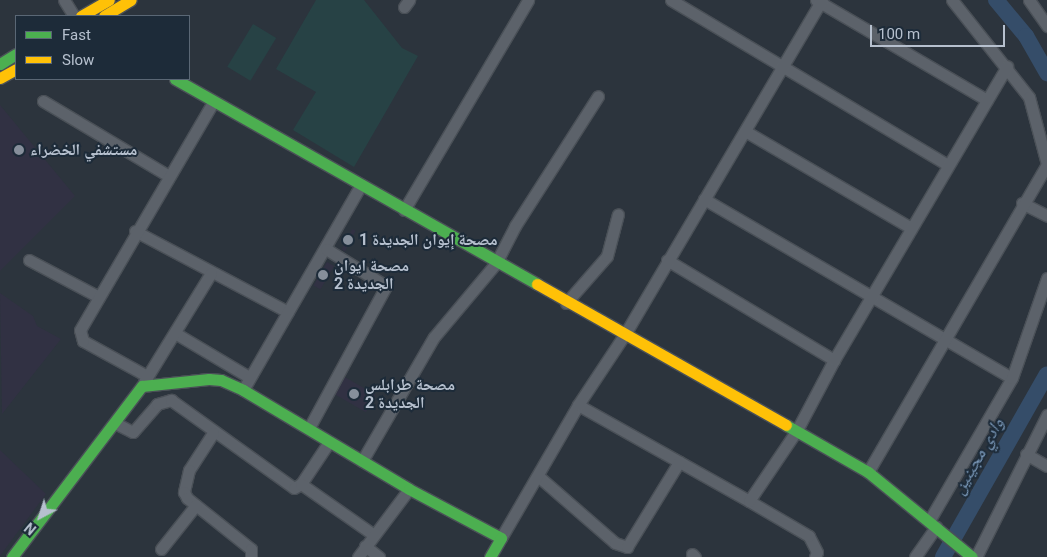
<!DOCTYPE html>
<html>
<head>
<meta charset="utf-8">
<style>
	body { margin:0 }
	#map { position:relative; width:1047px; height:557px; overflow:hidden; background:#2c343d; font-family:Roboto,"Noto Naskh Arabic",sans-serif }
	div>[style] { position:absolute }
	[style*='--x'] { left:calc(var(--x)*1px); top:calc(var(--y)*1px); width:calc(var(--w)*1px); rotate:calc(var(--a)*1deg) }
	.medical>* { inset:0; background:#313143; transform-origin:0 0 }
	.green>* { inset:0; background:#274245; transform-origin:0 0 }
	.river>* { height:16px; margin:-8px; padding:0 8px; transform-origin:8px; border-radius:8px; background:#354d69 }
	.roads { filter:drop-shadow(1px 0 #4a5057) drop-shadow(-1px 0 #4a5057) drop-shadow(0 1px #4a5057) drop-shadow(0 -1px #4a5057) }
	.street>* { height:11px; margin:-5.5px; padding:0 5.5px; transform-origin:5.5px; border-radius:5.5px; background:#5c626a }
	.fast>* { height:11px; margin:-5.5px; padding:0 5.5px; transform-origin:5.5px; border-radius:5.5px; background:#4caf50 }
	.slow>* { height:11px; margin:-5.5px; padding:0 5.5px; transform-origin:5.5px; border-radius:5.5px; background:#ffc107 }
	.dots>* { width:14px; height:14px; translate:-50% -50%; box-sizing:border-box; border:2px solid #1d2b39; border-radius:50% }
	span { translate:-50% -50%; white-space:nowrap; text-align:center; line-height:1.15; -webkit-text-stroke:4px #1d2b39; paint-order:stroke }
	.poi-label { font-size:16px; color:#b6c0ce; font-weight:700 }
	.left { translate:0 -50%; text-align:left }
	.water-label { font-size:18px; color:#7a98b8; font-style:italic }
	.legend { position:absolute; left:15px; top:15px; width:175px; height:65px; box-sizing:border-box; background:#1d2b39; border:1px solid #5a6775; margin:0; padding:6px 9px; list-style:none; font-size:15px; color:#b6c0ce }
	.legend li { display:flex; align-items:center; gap:10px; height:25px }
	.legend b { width:25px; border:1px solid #5a6775 }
	.north { position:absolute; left:15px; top:492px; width:50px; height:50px; -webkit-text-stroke:4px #1d2b39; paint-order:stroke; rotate:220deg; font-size:14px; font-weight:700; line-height:20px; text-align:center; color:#b6c0ce }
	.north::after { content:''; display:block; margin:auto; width:18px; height:22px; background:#b6c0ce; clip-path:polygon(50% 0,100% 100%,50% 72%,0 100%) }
	.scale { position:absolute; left:870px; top:25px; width:135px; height:22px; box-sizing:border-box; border:2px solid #b6c0ce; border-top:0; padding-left:6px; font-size:15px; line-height:18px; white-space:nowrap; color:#b6c0ce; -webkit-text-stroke:4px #1d2b39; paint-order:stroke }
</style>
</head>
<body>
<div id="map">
	<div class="medical">
		<div style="clip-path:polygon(0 105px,75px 196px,0 271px)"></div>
		<div style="left:352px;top:229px;width:4px;height:23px;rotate:27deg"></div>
		<div style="left:327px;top:262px;width:8px;height:27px;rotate:30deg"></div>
		<div style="clip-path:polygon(0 293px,33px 316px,37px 326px,61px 339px,2px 414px)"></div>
		<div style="left:343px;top:376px;width:38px;height:20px;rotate:30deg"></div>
		<div style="clip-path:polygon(0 450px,46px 494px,0 556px)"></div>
	</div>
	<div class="green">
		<div style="clip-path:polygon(316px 0,364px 0,402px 48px,418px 56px,354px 167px,293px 130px,316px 92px,276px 69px)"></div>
		<div style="left:253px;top:24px;width:27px;height:50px;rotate:31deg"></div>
	</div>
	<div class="river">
		<div style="--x:996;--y:0;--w:47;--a:50.2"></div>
		<div style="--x:1026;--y:36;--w:43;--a:60.4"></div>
		<div style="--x:943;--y:557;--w:210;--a:-60.4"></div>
	</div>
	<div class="roads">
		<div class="street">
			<div style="--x:64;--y:0;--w:19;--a:58"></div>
			<div style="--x:671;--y:0;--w:322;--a:30.8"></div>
			<div style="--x:816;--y:0;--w:198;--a:30.3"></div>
			<div style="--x:952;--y:0;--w:124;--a:51.6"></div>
			<div style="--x:1029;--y:97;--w:69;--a:75"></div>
			<div style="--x:1029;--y:0;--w:32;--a:55"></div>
			<div style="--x:404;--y:7;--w:9;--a:-54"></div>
			<div style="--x:43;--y:101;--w:147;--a:30.8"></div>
			<div style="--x:745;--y:131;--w:192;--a:30.3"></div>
			<div style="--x:704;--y:199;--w:356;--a:30.2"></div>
			<div style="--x:1022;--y:203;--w:28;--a:27"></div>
			<div style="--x:404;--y:210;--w:244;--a:-59.4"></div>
			<div style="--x:135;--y:231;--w:173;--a:27.9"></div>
			<div style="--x:29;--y:260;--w:79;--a:27.9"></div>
			<div style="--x:667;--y:260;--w:195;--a:30.9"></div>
			<div style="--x:566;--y:303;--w:62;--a:-48.9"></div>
			<div style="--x:607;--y:256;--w:43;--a:-75.3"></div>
			<div style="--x:175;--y:333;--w:86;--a:30.7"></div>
			<div style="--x:147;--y:376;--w:73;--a:-151.3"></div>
			<div style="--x:83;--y:341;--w:11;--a:-105"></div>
			<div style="--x:80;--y:330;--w:264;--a:-59.7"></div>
			<div style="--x:144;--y:382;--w:128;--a:-58.4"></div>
			<div style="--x:243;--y:390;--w:237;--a:-60.1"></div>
			<div style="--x:578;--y:405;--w:196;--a:29.3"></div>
			<div style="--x:115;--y:423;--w:20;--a:27"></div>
			<div style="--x:133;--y:432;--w:37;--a:-49"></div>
			<div style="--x:157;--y:404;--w:15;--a:-16"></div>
			<div style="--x:171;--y:400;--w:151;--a:35.6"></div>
			<div style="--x:294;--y:488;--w:8;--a:-30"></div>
			<div style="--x:301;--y:484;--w:50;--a:-56.3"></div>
			<div style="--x:309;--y:428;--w:162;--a:-61.5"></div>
			<div style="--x:386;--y:286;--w:70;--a:-148.3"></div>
			<div style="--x:213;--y:433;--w:44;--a:123"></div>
			<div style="--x:189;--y:470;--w:23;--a:103"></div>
			<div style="--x:184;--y:492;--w:7;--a:63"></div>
			<div style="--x:187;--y:498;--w:82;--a:38.6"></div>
			<div style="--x:251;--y:549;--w:8;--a:90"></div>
			<div style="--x:1026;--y:454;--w:24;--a:30"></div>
			<div style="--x:362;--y:461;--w:143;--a:-59.9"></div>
			<div style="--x:434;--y:337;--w:97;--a:-50"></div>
			<div style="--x:496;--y:263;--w:42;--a:-62.8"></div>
			<div style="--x:515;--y:226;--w:154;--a:-57.4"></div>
			<div style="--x:868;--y:472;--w:356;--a:-59.8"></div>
			<div style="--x:538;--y:476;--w:102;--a:41"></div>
			<div style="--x:615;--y:543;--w:13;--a:18"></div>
			<div style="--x:627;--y:547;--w:100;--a:-58.5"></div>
			<div style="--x:301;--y:484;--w:89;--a:34.9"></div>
			<div style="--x:929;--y:521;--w:165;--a:-59.9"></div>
			<div style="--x:1012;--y:378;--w:106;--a:-70.7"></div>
			<div style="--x:501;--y:538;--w:154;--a:-59.9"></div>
			<div style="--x:578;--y:405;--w:85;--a:-56.5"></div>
			<div style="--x:625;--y:334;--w:388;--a:-59.5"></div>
			<div style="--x:365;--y:546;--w:18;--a:38"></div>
			<div style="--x:161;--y:549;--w:56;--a:-51.5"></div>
			<div style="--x:692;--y:554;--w:4;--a:45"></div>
			<div style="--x:358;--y:557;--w:85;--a:-53.1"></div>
			<div style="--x:815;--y:557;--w:5;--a:-68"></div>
			<div style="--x:817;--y:552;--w:18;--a:-117"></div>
			<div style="--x:809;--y:536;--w:69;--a:-149.7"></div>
			<div style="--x:749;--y:501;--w:86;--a:-55.9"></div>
			<div style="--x:797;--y:430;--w:79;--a:-62.1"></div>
			<div style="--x:834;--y:360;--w:341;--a:-59.5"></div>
			<div style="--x:915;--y:557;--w:37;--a:-55"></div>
			<div style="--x:976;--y:557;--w:159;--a:-63.4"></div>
		</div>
		<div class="fast">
			<div style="--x:0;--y:64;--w:19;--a:-32"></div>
			<div style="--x:175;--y:79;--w:416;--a:29.5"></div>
			<div style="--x:786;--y:425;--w:95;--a:29.8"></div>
			<div style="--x:868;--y:472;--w:134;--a:39.3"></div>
			<div style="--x:12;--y:557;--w:215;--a:-52.8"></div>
			<div style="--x:142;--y:386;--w:67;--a:-6"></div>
			<div style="--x:209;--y:379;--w:12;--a:5"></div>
			<div style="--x:221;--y:380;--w:24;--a:24"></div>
			<div style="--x:243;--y:390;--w:193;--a:30.8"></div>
			<div style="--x:409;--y:489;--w:104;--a:28"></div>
			<div style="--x:501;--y:538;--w:22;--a:120"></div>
		</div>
		<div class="slow">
			<div style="--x:81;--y:16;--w:32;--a:-30"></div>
			<div style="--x:104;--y:16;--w:31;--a:-31"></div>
			<div style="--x:0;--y:78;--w:18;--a:-29"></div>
			<div style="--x:537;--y:284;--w:286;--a:29.5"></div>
		</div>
	</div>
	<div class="dots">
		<div style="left:19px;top:150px;background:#868f9b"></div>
		<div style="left:348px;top:240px;background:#868f9b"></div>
		<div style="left:323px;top:275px;background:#868f9b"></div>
		<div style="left:354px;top:394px;background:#868f9b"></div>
	</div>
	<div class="poi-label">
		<span class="left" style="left:30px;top:150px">مستشفي الخضراء</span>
		<span class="left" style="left:359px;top:240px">مصحة إيوان الجديدة 1</span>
		<span class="left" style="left:334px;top:275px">مصحة ايوان<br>الجديدة 2</span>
		<span class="left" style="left:365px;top:394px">مصحة طرابلس<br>الجديدة 2</span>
	</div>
	<div class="water-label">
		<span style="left:978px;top:456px;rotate:-60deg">وادي مجينين</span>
	</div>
	<ul class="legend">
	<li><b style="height:6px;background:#4caf50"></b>Fast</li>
	<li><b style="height:6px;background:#ffc107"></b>Slow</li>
	</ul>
	<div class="north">N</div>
	<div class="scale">100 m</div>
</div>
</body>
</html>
